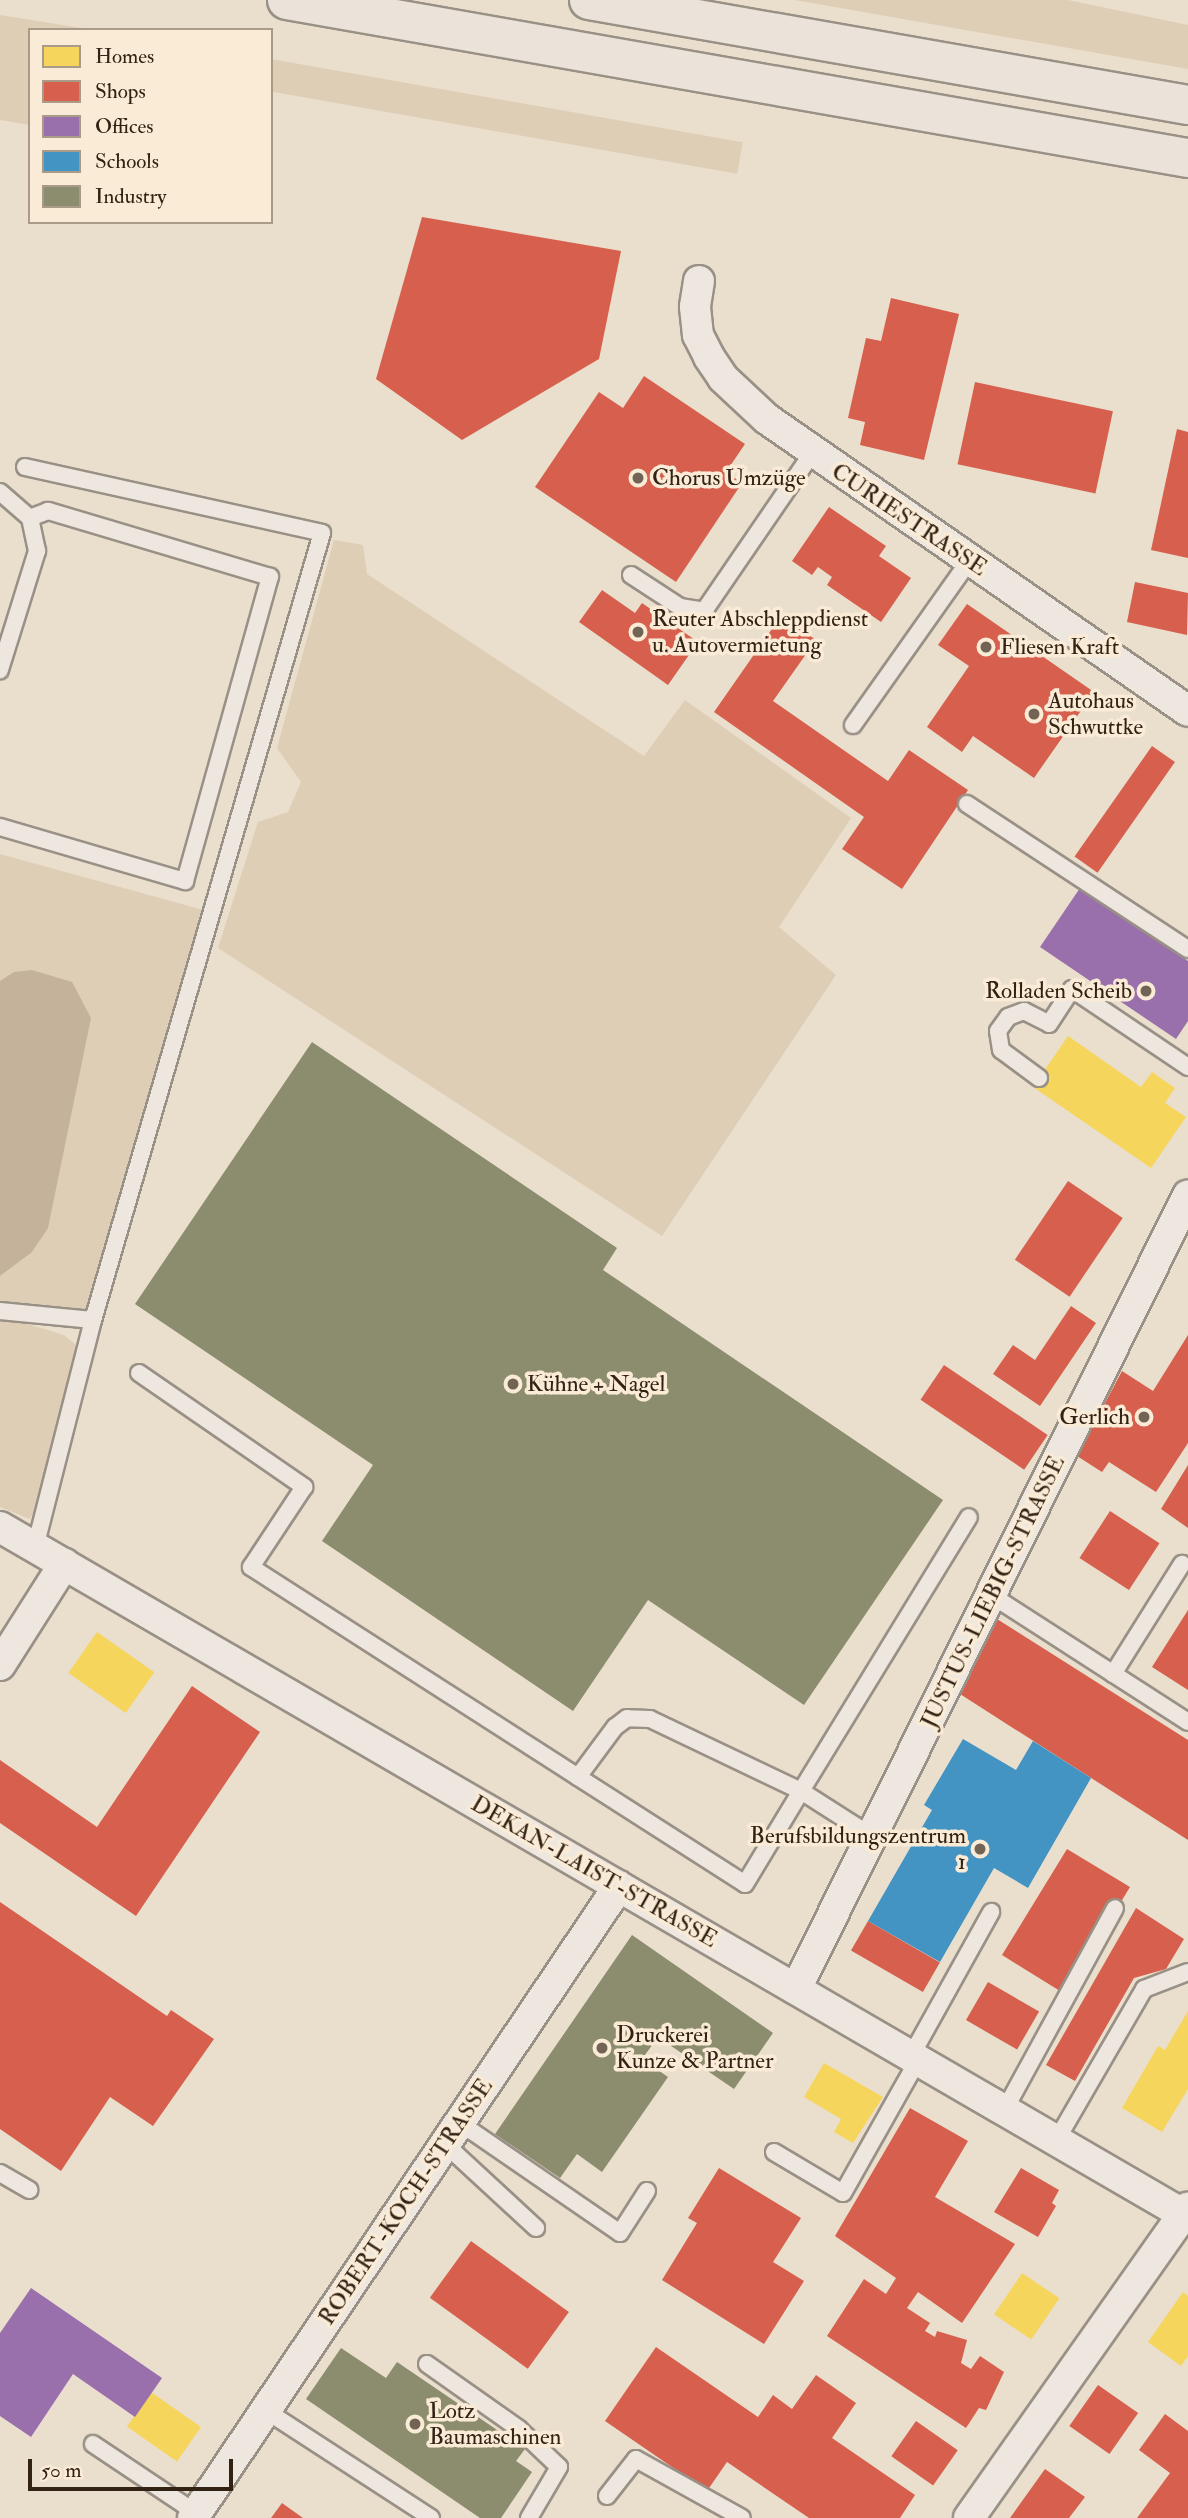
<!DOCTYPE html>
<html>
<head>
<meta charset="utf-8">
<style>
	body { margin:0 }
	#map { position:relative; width:1188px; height:2518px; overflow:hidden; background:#eadecd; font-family:"IM FELL Double Pica",serif }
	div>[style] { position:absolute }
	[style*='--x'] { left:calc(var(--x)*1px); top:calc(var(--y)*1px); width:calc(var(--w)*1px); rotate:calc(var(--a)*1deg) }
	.green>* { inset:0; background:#dfceb6; transform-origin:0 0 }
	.water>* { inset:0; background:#c4b29b }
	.homes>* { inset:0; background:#f6d55c; transform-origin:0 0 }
	.shops>* { inset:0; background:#d6604d; transform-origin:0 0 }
	.offices>* { inset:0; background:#9970ab }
	.schools>* { inset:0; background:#4393c3 }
	.industry>* { inset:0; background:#8c8c6e }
	.roads { filter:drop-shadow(2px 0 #999086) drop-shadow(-2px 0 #999086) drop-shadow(0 2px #999086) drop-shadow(0 -2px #999086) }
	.lane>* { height:16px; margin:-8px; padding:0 8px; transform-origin:8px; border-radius:8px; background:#ede7df }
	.street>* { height:30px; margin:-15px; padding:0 15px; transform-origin:15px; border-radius:15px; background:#ede7df }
	.highway>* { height:38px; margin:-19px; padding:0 19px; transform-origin:19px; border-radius:19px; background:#ebe3d9 }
	.dots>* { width:19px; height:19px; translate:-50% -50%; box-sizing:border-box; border:4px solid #faebd6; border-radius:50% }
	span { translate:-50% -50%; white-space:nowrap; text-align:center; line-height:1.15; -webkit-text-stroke:7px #faebd6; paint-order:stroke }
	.poi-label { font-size:23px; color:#322214 }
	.left { translate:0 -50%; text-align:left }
	.right { translate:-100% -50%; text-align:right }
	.street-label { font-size:23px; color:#322214 }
	.legend { position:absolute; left:28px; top:28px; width:245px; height:196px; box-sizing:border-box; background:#faebd6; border:2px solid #aa9b88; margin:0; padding:9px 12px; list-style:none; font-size:21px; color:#322214 }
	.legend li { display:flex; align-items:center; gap:14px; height:35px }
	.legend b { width:35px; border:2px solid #aa9b88 }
	.scale { position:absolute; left:28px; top:2459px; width:205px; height:32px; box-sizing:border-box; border:4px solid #322214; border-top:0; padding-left:9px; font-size:21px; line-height:24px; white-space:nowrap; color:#322214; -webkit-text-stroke:5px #faebd6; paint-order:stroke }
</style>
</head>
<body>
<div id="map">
	<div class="green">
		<div style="clip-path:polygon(795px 0,1068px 0,1188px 25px,1188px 69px)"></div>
		<div style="clip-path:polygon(0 15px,94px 30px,30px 30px,30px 125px,0 120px)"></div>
		<div style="left:271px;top:59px;width:479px;height:32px;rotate:10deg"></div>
		<div style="clip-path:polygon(334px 540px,363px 545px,367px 574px,644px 756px,685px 700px,851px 818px,779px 927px,836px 975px,662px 1236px,218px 948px,258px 822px,288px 812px,301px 782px,277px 748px)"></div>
		<div style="clip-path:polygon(0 854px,207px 911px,97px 1296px,86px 1313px,1px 1316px,64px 1335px,79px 1348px,46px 1486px,30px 1519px,0 1507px)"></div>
	</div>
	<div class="water">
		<div style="clip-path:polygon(32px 970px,72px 982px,91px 1018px,48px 1228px,32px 1252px,0 1276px,0 981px,14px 972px)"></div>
	</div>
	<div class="homes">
		<div style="clip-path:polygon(1068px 1036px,1141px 1087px,1152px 1072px,1175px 1088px,1165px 1103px,1186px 1117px,1151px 1168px,1033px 1087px)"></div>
		<div style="left:97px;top:1632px;width:70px;height:50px;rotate:35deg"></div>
		<div style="clip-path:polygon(1188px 2011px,1188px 2089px,1162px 2132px,1122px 2108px,1158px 2046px,1165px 2050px)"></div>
		<div style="clip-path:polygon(824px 2063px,883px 2097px,853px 2143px,834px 2132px,841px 2119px,804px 2097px)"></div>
		<div style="left:1022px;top:2273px;width:45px;height:50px;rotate:34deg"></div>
		<div style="clip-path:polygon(1183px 2292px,1188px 2296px,1188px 2356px,1181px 2366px,1148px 2342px)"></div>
		<div style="left:151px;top:2392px;width:61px;height:42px;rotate:35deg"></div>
	</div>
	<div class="shops">
		<div style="clip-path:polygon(422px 217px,621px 251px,599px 359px,462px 440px,376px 379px)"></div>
		<div style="clip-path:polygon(891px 298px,959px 314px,924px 460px,860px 445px,865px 422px,848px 418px,866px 338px,881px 341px)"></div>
		<div style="clip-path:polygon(644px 376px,745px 444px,726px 472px,742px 483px,676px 582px,535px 487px,599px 392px,623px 408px)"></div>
		<div style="left:975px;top:382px;width:141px;height:84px;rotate:12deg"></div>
		<div style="clip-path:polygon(1177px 429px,1188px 432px,1188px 558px,1151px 550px)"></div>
		<div style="clip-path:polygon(829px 507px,886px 546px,879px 556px,911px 578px,881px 622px,827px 585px,832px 577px,818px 567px,812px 575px,792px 561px)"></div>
		<div style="clip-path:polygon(1135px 582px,1188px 593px,1187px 635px,1127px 622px)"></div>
		<div style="clip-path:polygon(602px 590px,635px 613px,642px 603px,698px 642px,668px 685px,579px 622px)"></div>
		<div style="clip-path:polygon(967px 604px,1094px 692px,1034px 778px,973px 736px,962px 752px,927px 727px,969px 666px,938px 645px)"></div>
		<div style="clip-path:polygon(781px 616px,816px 640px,773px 701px,888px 781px,909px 750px,968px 790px,902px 889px,842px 849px,864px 817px,714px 712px)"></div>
		<div style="left:1152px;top:746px;width:28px;height:135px;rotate:35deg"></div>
		<div style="left:1068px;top:1181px;width:66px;height:95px;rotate:34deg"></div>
		<div style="clip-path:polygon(1071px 1306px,1096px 1323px,1040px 1406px,993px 1374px,1013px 1345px,1035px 1360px)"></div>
		<div style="clip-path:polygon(1188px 1335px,1188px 1443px,1156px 1492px,1109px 1462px,1102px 1472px,1077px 1456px,1122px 1371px,1153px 1391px)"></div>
		<div style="left:944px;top:1365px;width:125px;height:42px;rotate:34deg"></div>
		<div style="clip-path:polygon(1188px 1465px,1188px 1528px,1161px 1509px)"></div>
		<div style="left:1110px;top:1511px;width:59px;height:56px;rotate:33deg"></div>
		<div style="clip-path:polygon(1188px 1610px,1188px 1690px,1152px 1667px)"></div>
		<div style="clip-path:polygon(997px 1619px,1188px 1740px,1188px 1840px,960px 1694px)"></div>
		<div style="clip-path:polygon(192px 1686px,260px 1732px,136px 1916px,0 1823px,0 1760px,97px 1827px)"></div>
		<div style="clip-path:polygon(1067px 1849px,1130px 1887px,1119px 1905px,1114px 1902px,1060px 1991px,1002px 1955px)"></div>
		<div style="clip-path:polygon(0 1902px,167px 2016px,171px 2010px,214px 2039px,153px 2126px,110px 2097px,61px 2171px,0 2129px)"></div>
		<div style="clip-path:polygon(1136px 1908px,1184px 1939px,1166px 1969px,1134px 1978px,1075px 2081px,1046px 2065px)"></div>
		<div style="left:868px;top:1921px;width:83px;height:34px;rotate:30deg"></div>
		<div style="left:988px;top:1982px;width:59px;height:44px;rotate:30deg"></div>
		<div style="clip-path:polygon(910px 2108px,968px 2141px,935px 2197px,1015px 2244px,962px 2323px,918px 2292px,907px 2308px,930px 2323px,925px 2331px,935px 2337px,937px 2331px,967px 2340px,961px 2363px,971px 2369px,980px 2356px,1004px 2372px,986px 2410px,979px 2408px,966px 2428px,827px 2336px,864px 2279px,886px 2294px,896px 2278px,835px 2236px)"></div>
		<div style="clip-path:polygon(719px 2168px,801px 2218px,773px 2262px,804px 2281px,764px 2344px,662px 2280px,697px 2223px,688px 2218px)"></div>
		<div style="clip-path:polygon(1021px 2168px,1059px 2190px,1052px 2203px,1056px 2206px,1038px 2237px,994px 2212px)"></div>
		<div style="left:471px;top:2241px;width:121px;height:70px;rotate:36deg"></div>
		<div style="clip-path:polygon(656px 2347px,758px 2417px,773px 2395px,792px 2409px,816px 2375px,856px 2403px,832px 2438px,915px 2495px,900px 2518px,809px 2518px,727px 2462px,707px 2491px,605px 2421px)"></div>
		<div style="left:1098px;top:2385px;width:49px;height:50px;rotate:35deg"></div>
		<div style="clip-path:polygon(1165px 2414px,1188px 2431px,1188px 2518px,1137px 2518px,1170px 2473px,1139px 2450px)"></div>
		<div style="left:916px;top:2421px;width:51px;height:43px;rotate:35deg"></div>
		<div style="clip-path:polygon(1045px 2469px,1085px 2497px,1069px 2518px,1010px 2518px)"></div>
		<div style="clip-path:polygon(282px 2503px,303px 2518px,271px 2518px)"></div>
	</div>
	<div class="offices">
		<div style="clip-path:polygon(1080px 888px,1188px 961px,1188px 1021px,1176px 1039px,1040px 947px)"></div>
		<div style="clip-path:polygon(31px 2288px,162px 2378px,135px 2417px,73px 2374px,31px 2437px,0 2416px,0 2333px)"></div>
	</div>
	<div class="schools">
		<div style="clip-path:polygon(963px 1739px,1016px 1770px,1033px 1741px,1091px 1778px,1028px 1888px,994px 1868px,940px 1962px,868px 1921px,932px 1810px,924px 1805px)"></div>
	</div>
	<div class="industry">
		<div style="clip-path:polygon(312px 1042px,617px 1248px,603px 1270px,943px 1500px,804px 1705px,648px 1600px,573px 1711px,322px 1541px,373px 1465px,135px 1304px)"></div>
		<div style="clip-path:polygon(632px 1935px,773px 2033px,734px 2089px,658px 2037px,642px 2059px,668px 2077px,602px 2172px,577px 2154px,560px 2178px,495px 2134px)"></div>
		<div style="clip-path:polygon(341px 2348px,386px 2378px,397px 2362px,525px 2449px,516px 2461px,532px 2472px,501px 2518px,480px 2518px,306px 2399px)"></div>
	</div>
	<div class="roads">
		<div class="lane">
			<div style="--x:25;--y:467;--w:304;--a:12.5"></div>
			<div style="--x:322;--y:533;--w:820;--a:106.22"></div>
			<div style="--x:93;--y:1320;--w:234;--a:104.3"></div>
			<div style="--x:0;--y:492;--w:40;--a:41"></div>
			<div style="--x:30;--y:518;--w:34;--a:78"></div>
			<div style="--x:37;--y:551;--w:125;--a:107.3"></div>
			<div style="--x:631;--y:575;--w:59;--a:33.1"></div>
			<div style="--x:680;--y:607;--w:24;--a:9"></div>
			<div style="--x:704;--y:611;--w:191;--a:-55.6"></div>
			<div style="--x:853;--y:725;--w:201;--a:-54.7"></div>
			<div style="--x:967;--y:804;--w:264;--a:33.3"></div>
			<div style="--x:0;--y:827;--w:193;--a:16.3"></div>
			<div style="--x:185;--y:881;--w:316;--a:-74.4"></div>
			<div style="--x:270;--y:577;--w:232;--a:-163.4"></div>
			<div style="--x:48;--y:511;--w:19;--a:159"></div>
			<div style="--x:1039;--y:1078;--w:47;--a:-143.6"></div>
			<div style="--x:1001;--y:1050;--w:19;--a:-99"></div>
			<div style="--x:998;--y:1031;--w:17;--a:-54"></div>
			<div style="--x:1008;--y:1017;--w:17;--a:-21"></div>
			<div style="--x:1024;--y:1011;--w:28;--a:27"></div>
			<div style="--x:1049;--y:1024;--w:42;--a:-56.7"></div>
			<div style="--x:1072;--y:989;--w:140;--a:33.9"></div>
			<div style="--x:0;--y:1311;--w:93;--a:5.5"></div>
			<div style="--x:139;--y:1373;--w:201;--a:34.6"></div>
			<div style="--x:304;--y:1487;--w:96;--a:123.5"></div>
			<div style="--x:251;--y:1567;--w:389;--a:32.7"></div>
			<div style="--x:578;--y:1777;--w:198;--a:32.6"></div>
			<div style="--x:745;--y:1884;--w:109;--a:-58.9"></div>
			<div style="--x:801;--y:1791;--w:167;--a:-154.5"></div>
			<div style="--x:650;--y:1719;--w:23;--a:-178"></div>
			<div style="--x:627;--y:1718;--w:15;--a:143"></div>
			<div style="--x:615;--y:1727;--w:62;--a:126.5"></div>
			<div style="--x:991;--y:1595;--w:234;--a:32.8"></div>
			<div style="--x:1113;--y:1674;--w:130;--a:-57.9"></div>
			<div style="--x:873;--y:1837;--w:85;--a:-147.4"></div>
			<div style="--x:801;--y:1791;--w:321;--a:-58.5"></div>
			<div style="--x:911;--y:2056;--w:165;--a:-60.9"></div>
			<div style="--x:1004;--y:2111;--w:231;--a:-61.3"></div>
			<div style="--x:460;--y:2123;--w:194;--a:34.5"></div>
			<div style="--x:620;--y:2233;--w:50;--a:-57.3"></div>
			<div style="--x:1056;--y:2141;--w:176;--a:-59.9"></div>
			<div style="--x:1144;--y:1989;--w:47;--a:-21.1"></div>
			<div style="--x:445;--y:2144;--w:124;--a:42.7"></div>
			<div style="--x:774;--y:2152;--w:80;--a:30.7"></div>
			<div style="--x:843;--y:2193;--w:153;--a:-60.6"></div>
			<div style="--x:0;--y:2173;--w:34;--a:30"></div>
			<div style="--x:427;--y:2364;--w:113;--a:35.2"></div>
			<div style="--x:519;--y:2429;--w:55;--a:43.5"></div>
			<div style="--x:559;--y:2467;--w:59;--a:120.5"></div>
			<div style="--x:265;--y:2410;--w:198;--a:33"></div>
			<div style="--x:93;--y:2444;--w:124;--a:33.8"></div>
			<div style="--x:607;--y:2496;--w:47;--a:-51.9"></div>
			<div style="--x:636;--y:2459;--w:121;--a:29.1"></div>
		</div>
		<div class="street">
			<div style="--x:699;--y:281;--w:26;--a:99"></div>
			<div style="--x:695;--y:307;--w:28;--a:84"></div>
			<div style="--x:698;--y:335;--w:25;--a:63"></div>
			<div style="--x:709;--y:357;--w:25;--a:56"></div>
			<div style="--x:723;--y:378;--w:60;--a:43"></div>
			<div style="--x:767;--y:419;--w:512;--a:34.74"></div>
			<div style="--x:0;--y:1527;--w:1374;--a:30.15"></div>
			<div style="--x:0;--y:1665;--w:120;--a:-57.6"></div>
			<div style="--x:796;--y:1989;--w:885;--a:-63.72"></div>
			<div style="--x:193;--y:2518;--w:762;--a:-56.02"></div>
			<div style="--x:969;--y:2518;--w:380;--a:-54.8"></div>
		</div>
		<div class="highway">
			<div style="--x:287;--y:0;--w:915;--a:9.95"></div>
			<div style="--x:589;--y:0;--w:608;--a:9.94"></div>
		</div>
	</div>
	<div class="dots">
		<div style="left:638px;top:478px;background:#726455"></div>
		<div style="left:638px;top:632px;background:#726455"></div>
		<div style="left:986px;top:647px;background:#726455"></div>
		<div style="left:1034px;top:714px;background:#726455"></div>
		<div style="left:1146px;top:991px;background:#726455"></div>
		<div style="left:513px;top:1384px;background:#726455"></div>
		<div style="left:1144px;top:1417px;background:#726455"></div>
		<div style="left:980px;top:1849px;background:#726455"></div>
		<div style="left:602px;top:2048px;background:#726455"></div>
		<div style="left:415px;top:2424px;background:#726455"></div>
	</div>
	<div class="poi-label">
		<span class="left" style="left:652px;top:478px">Chorus Umzüge</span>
		<span class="left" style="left:652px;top:632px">Reuter Abschleppdienst<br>u. Autovermietung</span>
		<span class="left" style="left:1000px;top:647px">Fliesen Kraft</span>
		<span class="left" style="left:1048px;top:714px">Autohaus<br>Schwuttke</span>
		<span class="right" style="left:1132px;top:991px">Rolladen Scheib</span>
		<span class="left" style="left:527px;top:1384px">Kühne + Nagel</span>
		<span class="right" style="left:1130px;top:1417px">Gerlich</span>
		<span class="right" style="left:966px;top:1849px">Berufsbildungszentrum<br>1</span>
		<span class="left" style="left:616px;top:2048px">Druckerei<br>Kunze &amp; Partner</span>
		<span class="left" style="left:429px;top:2424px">Lotz<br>Baumaschinen</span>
	</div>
	<div class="street-label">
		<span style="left:909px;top:520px;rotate:34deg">CURIESTRASSE</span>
		<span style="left:993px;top:1592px;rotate:-64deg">JUSTUS-LIEBIG-STRASSE</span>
		<span style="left:594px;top:1872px;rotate:30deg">DEKAN-LAIST-STRASSE</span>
		<span style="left:406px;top:2202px;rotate:-56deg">ROBERT-KOCH-STRASSE</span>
	</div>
	<ul class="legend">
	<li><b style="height:19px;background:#f6d55c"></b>Homes</li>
	<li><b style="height:19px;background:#d6604d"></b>Shops</li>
	<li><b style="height:19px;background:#9970ab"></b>Offices</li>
	<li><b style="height:19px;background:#4393c3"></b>Schools</li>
	<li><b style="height:19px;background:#8c8c6e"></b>Industry</li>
	</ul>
	<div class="scale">50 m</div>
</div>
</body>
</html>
